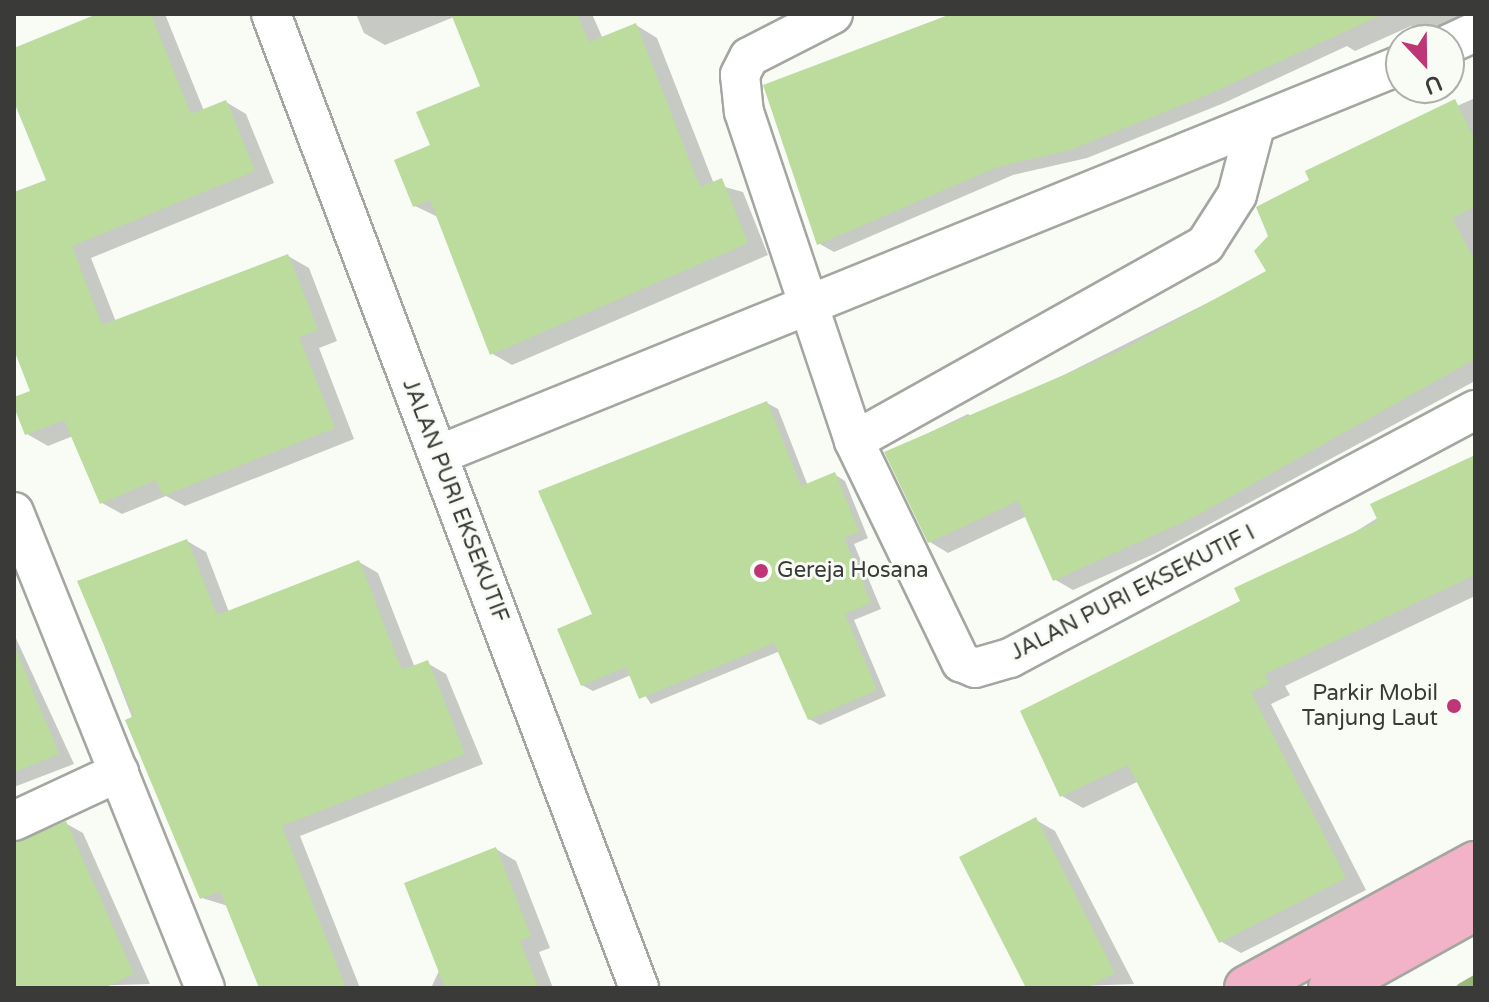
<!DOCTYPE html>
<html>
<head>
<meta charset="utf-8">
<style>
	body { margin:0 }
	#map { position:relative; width:1489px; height:1002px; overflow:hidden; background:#f8fcf5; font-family:"Varela Round",sans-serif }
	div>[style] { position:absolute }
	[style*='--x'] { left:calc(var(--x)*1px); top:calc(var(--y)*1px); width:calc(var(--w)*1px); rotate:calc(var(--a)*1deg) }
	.shadow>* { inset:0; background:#0003 }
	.stream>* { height:11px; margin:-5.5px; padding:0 5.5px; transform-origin:5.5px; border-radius:5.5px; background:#9ab97c }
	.building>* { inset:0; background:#bbdc9d }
	.roads { filter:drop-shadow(2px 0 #a4a7a1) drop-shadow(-2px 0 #a4a7a1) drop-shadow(0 2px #a4a7a1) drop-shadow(0 -2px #a4a7a1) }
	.street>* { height:38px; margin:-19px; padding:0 19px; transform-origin:19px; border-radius:19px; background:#fff }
	.highway>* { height:44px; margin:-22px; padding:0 22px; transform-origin:22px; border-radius:22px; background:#f2b3c9 }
	.dots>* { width:22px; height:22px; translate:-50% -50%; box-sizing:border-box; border:4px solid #f8fcf5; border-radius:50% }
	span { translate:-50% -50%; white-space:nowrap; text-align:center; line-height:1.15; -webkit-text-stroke:6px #f8fcf5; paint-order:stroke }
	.street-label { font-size:22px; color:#3a3b39 }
	.poi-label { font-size:22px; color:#3a3b39 }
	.left { translate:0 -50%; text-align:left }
	.right { translate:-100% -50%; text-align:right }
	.frame { position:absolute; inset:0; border:16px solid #3a3b39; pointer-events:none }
	.north { position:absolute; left:1385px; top:24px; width:80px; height:80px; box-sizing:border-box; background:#f8fcf5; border:2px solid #acafaa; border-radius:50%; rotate:158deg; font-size:22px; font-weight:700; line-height:32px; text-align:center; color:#3a3b39 }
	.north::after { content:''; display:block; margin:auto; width:28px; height:36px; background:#be3675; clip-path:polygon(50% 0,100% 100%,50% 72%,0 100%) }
</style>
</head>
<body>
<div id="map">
	<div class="shadow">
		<div style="clip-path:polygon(102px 14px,165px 14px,204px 111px,226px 102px,246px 114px,274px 183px,91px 258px,116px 322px,288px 256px,309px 268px,337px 341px,319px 348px,354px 439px,185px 506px,166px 496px,122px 514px,102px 503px,73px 436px,48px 446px,27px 434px,14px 402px,32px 392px,14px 344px,14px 195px,48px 182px,14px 97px,14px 50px)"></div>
		<div style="clip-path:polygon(356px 14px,592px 14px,603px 39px,636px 25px,657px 38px,714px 184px,743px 192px,768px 255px,512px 365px,491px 353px,438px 217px,415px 206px,432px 146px,483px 87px,454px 17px,385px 45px,364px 33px)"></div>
		<div style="clip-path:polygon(963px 14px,1474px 14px,1428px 35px,1411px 26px,1355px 51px,1347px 46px,1224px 103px,1087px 158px,1013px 175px,834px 252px,818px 243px)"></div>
		<div style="clip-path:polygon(1475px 98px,1475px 381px,1154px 554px,1073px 590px,1054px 579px,1027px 516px,948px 553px,930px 542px,887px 453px,968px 414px,976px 419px,1269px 272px,1312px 181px,1308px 172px)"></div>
		<div style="clip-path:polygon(767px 403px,778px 409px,808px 486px,834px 474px,845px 481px,868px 538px,854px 544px,881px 609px,854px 620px,886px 696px,820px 725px,809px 719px,780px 651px,651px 704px,631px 675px,593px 691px,582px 685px,595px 615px)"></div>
		<div style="clip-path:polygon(1475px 457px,1475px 596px,1285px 686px,1290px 695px,1271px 704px,1366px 890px,1241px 953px,1220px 941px,1139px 781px,1083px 808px,1062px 796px,1243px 602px)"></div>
		<div style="clip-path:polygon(187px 541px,206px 552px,229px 612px,359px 562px,378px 573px,415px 668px,427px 663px,446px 674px,483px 764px,300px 836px,360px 988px,261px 988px,228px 906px,202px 898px,80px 583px)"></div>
		<div style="clip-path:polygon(14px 634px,74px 764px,14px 787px)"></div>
		<div style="clip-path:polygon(1036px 820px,1055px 831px,1134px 984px,1028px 988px)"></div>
		<div style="clip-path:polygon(65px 823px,83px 833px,150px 984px,14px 988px,14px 847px)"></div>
		<div style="clip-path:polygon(496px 849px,516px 861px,550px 948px,539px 952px,553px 988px,431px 988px)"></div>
	</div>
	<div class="stream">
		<div style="--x:1461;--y:988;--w:16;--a:-30"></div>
	</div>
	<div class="building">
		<div style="clip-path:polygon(97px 14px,151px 14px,191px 114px,226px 100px,255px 171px,72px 246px,102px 325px,288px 254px,318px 330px,299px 337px,335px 428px,163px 496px,156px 480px,100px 504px,64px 420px,25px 435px,14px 407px,14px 397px,30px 391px,14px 350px,14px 192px,46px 180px,14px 102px,14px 48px)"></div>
		<div style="clip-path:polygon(451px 14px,577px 14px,589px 42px,636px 23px,700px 187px,722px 178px,748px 243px,490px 355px,430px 200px,413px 207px,394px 160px,430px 145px,416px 112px,480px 86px)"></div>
		<div style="clip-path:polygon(951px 14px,1383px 14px,1207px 95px,1070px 150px,997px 167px,817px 245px,763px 85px)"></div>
		<div style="clip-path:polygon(1455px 99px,1475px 140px,1475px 207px,1452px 218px,1475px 261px,1475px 359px,1196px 516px,1053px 581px,1018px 501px,928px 543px,884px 452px,1122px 350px,1266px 271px,1254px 251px,1268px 236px,1256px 207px,1309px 180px,1305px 171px)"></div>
		<div style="clip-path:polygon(767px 401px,801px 486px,835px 472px,859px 532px,844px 538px,871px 603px,845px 614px,877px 690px,808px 720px,774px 643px,639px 699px,626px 667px,581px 686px,557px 629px,592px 614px,538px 491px)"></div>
		<div style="clip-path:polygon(1475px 455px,1475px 575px,1265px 674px,1270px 683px,1251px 692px,1346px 878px,1219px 943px,1128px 765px,1060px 797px,1020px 711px,1240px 601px,1234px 588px,1378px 521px,1370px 504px)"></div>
		<div style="clip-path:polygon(187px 539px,217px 615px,359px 560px,402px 670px,428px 660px,465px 754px,282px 826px,346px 988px,259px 988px,220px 891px,200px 899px,125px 720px,134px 716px,77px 581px)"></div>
		<div style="clip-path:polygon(14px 645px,59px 754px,14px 772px)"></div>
		<div style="clip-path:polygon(1036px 817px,1115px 973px,1086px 988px,1026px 988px,959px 857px)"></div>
		<div style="clip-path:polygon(66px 821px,134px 974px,104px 988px,14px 988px,14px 843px)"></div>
		<div style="clip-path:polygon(496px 847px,531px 936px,520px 941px,539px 988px,445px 988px,404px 883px)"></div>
	</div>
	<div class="roads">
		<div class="street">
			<div style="--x:271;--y:14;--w:1041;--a:69.3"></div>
			<div style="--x:833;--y:14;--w:94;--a:152.9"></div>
			<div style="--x:749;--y:57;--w:20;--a:117"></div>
			<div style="--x:740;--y:75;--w:37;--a:84"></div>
			<div style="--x:744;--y:112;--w:347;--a:71.5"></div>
			<div style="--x:854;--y:441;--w:246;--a:64.2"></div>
			<div style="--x:961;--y:662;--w:15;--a:23"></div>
			<div style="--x:975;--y:668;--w:36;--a:-16"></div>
			<div style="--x:1010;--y:658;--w:527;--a:-28.07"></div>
			<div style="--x:1449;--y:44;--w:29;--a:-25"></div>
			<div style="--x:854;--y:441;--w:402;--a:-29.2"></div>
			<div style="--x:1205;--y:245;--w:59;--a:-57.4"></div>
			<div style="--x:1237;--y:195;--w:67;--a:-75.3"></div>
			<div style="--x:438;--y:455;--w:1039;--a:-22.05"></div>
			<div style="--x:14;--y:512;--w:513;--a:68.14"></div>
			<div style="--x:14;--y:821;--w:116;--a:-25"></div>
		</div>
		<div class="highway">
			<div style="--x:1247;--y:988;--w:260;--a:-28.5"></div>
			<div style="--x:1331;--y:988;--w:165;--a:-29.1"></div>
		</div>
	</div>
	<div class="dots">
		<div style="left:761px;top:571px;background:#be3675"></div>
		<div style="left:1454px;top:706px;background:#be3675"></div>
	</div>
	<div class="street-label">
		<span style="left:455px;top:501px;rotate:69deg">JALAN PURI EKSEKUTIF</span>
		<span style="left:1133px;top:593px;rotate:-27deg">JALAN PURI EKSEKUTIF I</span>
	</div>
	<div class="poi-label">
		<span class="left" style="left:777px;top:571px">Gereja Hosana</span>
		<span class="right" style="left:1438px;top:706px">Parkir Mobil<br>Tanjung Laut</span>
	</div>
	<div class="frame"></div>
	<div class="north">U</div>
</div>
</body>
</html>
